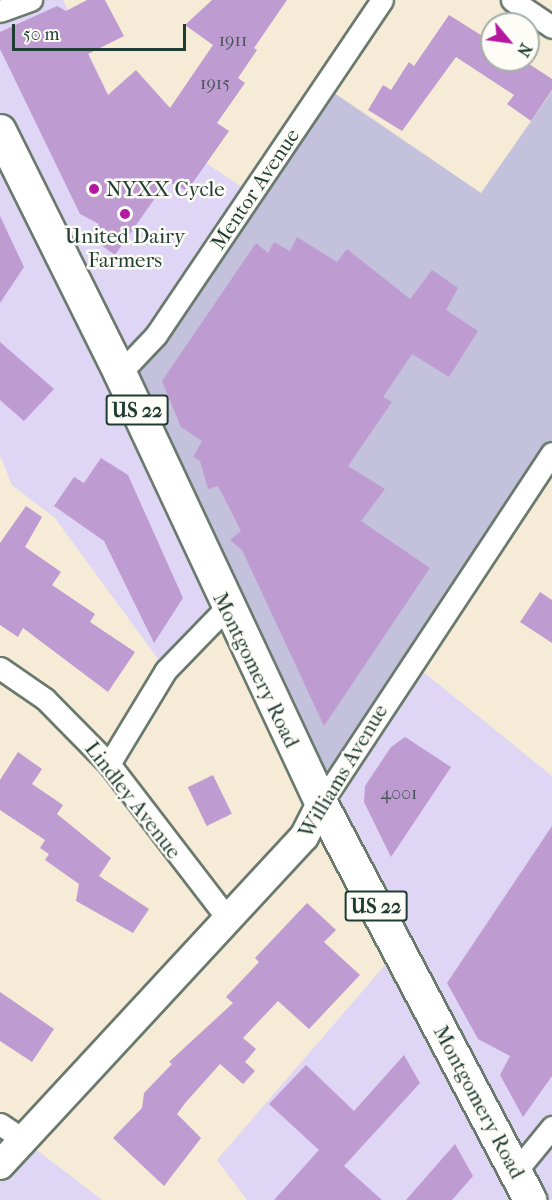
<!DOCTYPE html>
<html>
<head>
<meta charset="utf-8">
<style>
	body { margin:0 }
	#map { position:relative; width:552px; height:1200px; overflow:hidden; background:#f5ebd6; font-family:"IM FELL French Canon",serif }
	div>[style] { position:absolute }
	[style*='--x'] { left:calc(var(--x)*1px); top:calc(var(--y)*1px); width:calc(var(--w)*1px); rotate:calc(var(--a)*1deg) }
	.built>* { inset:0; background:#dfd5f5 }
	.industrial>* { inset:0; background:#c3c1db }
	.building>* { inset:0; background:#be9cd1; transform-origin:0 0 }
	.roads { filter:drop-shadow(2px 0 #6a7a6d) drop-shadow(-2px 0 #6a7a6d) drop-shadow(0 2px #6a7a6d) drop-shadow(0 -2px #6a7a6d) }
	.street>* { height:21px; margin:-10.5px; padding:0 10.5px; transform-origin:10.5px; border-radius:10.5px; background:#fff }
	.secondary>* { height:28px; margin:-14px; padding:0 14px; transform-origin:14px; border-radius:14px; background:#fff }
	.primary>* { height:32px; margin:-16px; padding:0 16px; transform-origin:16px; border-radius:16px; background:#fff }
	.dots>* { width:16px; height:16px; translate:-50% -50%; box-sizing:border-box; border:3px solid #fdfcf7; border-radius:50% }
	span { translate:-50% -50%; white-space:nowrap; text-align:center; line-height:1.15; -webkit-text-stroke:5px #fdfcf7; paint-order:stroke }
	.number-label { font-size:18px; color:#47555b }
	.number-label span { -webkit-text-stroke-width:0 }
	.shield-label span { padding:2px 4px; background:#fdfcf7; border:2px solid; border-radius:4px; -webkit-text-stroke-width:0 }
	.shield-label { font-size:20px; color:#1f3d34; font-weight:700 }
	.poi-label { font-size:21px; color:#1f3d34 }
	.left { translate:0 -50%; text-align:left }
	.street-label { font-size:21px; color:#1f3d34 }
	.north { position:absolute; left:480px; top:12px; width:60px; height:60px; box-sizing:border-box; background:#fdfcf7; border:2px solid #a4b0a9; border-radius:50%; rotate:119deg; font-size:16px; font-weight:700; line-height:24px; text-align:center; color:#1f3d34 }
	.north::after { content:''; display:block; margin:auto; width:21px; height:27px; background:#b5179e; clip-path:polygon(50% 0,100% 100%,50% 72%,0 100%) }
	.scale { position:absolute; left:12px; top:24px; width:174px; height:27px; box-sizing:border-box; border:3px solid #1f3d34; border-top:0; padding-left:8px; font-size:18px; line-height:21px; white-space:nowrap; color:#1f3d34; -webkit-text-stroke:4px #fdfcf7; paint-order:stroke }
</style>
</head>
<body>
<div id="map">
	<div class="built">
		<div style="clip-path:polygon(0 0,63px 0,138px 157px,156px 130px,251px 193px,226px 608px,166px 670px,55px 518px,12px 485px,0 455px)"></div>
		<div style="clip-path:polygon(411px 662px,552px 776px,552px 1200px,247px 1200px,217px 1160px,398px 950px,321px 803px)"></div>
		<div style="clip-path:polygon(24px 1140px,102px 1200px,0 1200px,0 1165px)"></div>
	</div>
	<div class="industrial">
		<div style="clip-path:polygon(324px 86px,481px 193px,552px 91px,552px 453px,321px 803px,120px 373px)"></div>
	</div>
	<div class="building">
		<div style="clip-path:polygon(87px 0,105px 0,124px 36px,88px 54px,108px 95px,136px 70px,170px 108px,213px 45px,185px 25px,212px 0,287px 0,254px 48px,257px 50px,238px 78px,245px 83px,217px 123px,229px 131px,187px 191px,167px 181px,115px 255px,90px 237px,99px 224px,80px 214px,0 49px,0 32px,57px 6px,66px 11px)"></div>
		<div style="clip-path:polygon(449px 15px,492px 42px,492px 60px,523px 60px,552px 79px,552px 90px,531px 121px,507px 104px,514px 95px,456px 57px,402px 131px,368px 110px,383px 85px,391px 90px,409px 62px,414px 66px)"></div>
		<div style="clip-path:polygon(0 216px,24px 267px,0 303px)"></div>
		<div style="clip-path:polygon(297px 237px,337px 262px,347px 249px,410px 299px,432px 270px,458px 288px,446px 310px,478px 331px,449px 377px,412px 354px,383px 397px,392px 402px,348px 466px,385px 489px,361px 521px,430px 568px,324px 726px,242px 550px,230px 540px,241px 531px,218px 486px,208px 489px,200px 461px,193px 457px,202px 441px,181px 427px,162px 381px,256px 243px,268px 253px,274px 242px,290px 251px)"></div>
		<div style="clip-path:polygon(0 342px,54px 389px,24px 421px,0 400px)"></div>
		<div style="clip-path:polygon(101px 458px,128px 475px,183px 598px,154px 643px,104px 541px,54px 506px,74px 477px,84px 483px)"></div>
		<div style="clip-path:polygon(26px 506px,42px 517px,25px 547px,61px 572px,52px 585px,95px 614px,90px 622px,135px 652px,108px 692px,23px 628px,18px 637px,0 625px,0 543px)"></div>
		<div style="clip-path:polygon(540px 592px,552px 600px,552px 643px,520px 622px)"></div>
		<div style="clip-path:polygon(405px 737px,451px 767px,391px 857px,364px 802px,365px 786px,391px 747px)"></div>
		<div style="clip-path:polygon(18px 752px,42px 769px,32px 784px,63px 805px,57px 814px,111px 858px,99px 876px,149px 909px,133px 933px,76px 901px,79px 884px,45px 860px,49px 854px,40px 848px,45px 840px,0 810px,0 780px)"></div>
		<div style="left:213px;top:775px;width:43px;height:28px;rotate:64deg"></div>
		<div style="clip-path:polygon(552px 826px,552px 1076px,523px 1117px,500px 1075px,510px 1056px,478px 1039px,447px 983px)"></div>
		<div style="clip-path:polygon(307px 903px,336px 930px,324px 942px,360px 975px,309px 1029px,278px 1001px,243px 1038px,256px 1049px,245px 1062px,255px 1071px,243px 1084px,220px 1064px,186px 1102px,177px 1114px,201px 1138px,164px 1186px,113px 1138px,142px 1108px,144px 1093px,172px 1064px,169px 1062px,233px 1003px,226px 997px,259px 962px,255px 958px)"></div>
		<div style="clip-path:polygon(0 992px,54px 1029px,32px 1062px,0 1041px)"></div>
		<div style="clip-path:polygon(404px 1055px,420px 1083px,344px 1166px,382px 1200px,274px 1200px,319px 1150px,269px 1104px,306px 1065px,354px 1111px)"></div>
		<div style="clip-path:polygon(455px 1144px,473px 1176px,452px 1200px,406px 1200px)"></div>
	</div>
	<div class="roads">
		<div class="street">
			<div style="--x:512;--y:0;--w:48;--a:34"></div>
			<div style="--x:0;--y:11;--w:33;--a:-20"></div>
			<div style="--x:120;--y:373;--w:52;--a:-46.5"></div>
			<div style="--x:156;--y:335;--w:404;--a:-56"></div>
			<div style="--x:0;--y:668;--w:55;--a:34.6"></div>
			<div style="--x:45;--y:699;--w:91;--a:45.4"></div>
			<div style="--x:109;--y:764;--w:195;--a:52.5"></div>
			<div style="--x:109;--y:764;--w:110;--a:-58.8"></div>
			<div style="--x:166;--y:670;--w:86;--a:-45.9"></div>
			<div style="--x:321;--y:803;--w:419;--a:-56.6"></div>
			<div style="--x:0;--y:1124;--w:29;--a:34"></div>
			<div style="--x:516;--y:1171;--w:57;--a:-50.7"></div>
		</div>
		<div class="secondary">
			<div style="--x:0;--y:1165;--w:447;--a:-47.2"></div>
			<div style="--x:304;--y:837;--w:38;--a:-63"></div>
		</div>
		<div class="primary">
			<div style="--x:0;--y:131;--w:270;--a:63.6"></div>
			<div style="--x:120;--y:373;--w:475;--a:64.9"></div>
			<div style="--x:321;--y:803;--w:449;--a:62.2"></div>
		</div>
	</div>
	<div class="dots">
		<div style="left:94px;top:189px;background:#b5179e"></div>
		<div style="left:125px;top:214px;background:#b5179e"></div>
	</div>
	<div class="number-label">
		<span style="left:233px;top:41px">1911</span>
		<span style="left:215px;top:84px">1915</span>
		<span style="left:399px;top:794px">4001</span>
	</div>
	<div class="shield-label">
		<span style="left:137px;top:410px">US 22</span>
		<span style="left:376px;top:906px">US 22</span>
	</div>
	<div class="poi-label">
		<span class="left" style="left:106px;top:189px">NYXX Cycle</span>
		<span style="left:125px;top:248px">United Dairy<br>Farmers</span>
	</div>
	<div class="street-label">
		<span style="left:255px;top:189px;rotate:-56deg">Mentor Avenue</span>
		<span style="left:256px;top:670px;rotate:64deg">Montgomery Road</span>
		<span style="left:343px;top:771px;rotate:-59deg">Williams Avenue</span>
		<span style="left:133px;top:800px;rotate:52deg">Lindley Avenue</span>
		<span style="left:479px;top:1102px;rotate:62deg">Montgomery Road</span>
	</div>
	<div class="north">N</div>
	<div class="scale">50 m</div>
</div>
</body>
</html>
